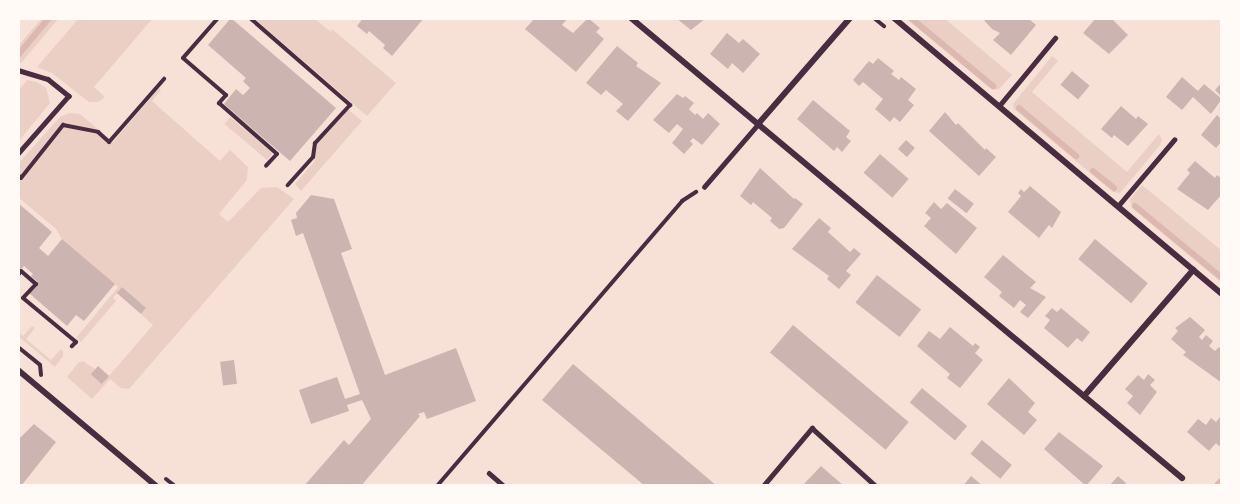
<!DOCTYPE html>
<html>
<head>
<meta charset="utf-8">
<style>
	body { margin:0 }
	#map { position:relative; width:1240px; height:504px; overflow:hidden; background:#f7e1d7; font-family:Cabin,sans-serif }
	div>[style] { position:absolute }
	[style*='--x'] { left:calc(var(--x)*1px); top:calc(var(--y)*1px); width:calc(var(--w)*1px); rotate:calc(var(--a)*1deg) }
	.green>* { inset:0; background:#ebcfc5; transform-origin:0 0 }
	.stream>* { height:6px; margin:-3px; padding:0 3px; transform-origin:3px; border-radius:3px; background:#dcb8b0 }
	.building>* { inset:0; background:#ccb4b1; transform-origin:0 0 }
	.path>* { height:4px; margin:-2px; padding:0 2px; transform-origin:2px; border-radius:2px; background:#4a2c40 }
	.service>* { height:4.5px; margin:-2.25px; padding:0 2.25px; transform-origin:2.25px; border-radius:2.25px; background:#4a2c40 }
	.minor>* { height:6px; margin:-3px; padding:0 3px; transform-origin:3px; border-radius:3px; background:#4a2c40 }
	span { translate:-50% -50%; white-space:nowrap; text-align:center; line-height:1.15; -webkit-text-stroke:5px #fffaf5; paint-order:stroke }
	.frame { position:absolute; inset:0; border:20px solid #fffaf5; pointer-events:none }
</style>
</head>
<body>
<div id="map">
	<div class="green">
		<div style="clip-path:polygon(42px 18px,59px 18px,21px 63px,18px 62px,18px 46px)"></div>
		<div style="clip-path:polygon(79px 18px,153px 18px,94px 87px,105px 97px,98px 102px,89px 102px,52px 73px,37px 67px)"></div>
		<div style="clip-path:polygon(254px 18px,314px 18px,331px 32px,332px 29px,396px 83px,367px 116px)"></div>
		<div style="clip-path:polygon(905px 18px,944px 18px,1012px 75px,998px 90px,990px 88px)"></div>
		<div style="clip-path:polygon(1052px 56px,1058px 61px,1032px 92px,1127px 172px,1159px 134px,1162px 140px,1160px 145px,1120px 193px,1113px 192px,1014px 109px,1013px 104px)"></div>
		<div style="clip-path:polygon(27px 80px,37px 82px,46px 88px,50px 103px,18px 142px,18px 91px)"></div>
		<div style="clip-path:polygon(159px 88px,161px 90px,152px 101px,220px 161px,230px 150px,248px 167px,247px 180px,219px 214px,228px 222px,261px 188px,277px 187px,294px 199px,129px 389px,121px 388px,110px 379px,92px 399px,67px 377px,78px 363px,83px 361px,95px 369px,91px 374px,102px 384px,153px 325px,141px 314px,146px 308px,122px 287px,113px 298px,116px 301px,81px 342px,76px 338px,118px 287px,62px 239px,56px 229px,18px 197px,18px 164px,60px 117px,69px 113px,80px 114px,113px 142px)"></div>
		<div style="clip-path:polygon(348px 109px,362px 121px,301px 191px,295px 184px,314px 162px,317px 143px)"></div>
		<div style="left:230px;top:117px;width:56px;height:9px;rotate:40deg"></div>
		<div style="clip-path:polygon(1142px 185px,1222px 251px,1222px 283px,1132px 208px,1130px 199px)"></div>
		<div style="clip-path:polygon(32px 326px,35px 328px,26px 339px,51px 360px,61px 349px,63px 352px,63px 356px,55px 367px,18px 336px,18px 332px,23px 336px)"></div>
	</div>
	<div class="stream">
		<div style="--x:911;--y:18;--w:107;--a:39.7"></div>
		<div style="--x:18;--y:55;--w:48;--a:-50"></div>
		<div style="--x:1019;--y:108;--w:75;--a:40.1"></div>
		<div style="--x:1093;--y:171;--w:27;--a:39"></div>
		<div style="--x:1135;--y:206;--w:113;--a:39.6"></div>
		<div style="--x:1218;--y:484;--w:6;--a:-45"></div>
	</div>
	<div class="building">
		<div style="clip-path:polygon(231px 18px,336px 108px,290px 161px,224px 104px,236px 89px,243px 95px,250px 88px,243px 81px,246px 78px,208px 45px)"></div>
		<div style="clip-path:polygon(363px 18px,424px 18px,392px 56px,383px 48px,385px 45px,369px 31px,367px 34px,357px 26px)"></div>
		<div style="clip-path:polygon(535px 18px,568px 18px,562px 25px,573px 33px,588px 18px,600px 28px,596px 32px,604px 39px,576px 72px,525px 29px)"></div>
		<div style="clip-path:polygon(676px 18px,706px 18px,691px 30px)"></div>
		<div style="clip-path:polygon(982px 18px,1028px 18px,1036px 25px,1011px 55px,993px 40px,1000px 33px,992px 29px)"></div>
		<div style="clip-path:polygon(1096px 18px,1111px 18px,1128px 35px,1109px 54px,1083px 33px)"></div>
		<div style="clip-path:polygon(727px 33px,739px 43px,743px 39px,760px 54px,743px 73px,732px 63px,728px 69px,710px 54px)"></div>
		<div style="clip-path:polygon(617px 46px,638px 63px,636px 66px,661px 83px,628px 121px,616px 111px,623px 104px,606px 90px,601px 95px,586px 83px)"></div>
		<div style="clip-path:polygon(878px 58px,894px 71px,891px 74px,899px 80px,901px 77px,916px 89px,908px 100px,914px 105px,900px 122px,894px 117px,890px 122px,875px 109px,883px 99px,863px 82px,859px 86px,853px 80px,869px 61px,873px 64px)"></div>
		<div style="left:1072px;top:71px;width:23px;height:18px;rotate:40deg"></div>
		<div style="clip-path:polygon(1182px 77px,1198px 91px,1204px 84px,1222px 99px,1211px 114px,1193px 97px,1182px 110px,1166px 97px)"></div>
		<div style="clip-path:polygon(1222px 82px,1222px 97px,1215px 90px)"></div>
		<div style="clip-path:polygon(677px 94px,683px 98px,685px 96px,694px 103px,689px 109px,695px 115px,697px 113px,703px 119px,708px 113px,720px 124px,702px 145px,693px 138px,690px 141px,693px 144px,684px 154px,672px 143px,683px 129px,677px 124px,669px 133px,653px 120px)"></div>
		<div style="clip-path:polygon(813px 100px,850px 131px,846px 137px,851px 141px,842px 152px,837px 147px,834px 151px,797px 119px)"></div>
		<div style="clip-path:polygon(1121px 106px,1136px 119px,1138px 116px,1148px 124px,1128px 146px,1114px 135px,1112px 138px,1101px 129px)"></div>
		<div style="clip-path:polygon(945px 112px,956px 125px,958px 123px,985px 150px,986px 148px,996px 157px,979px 176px,929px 131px)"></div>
		<div style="clip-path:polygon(1217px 115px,1222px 120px,1222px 141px,1216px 148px,1201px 135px)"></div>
		<div style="left:906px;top:140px;width:12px;height:12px;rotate:42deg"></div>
		<div style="left:880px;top:154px;width:38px;height:25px;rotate:41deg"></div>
		<div style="clip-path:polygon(1195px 161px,1215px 178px,1217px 175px,1222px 179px,1222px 194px,1208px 210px,1177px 189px,1190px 173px,1187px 170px)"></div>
		<div style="clip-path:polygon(760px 168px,794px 199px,795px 198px,803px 204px,784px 228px,779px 229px,770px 221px,772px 218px,753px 202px,751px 205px,740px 196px)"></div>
		<div style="clip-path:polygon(1030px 186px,1061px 212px,1052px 228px,1049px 225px,1039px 238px,1008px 212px,1021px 196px,1018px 193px,1021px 189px,1024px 192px)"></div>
		<div style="left:955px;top:189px;width:24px;height:12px;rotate:38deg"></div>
		<div style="clip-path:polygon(311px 195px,334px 199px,352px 249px,341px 253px,385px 375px,456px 348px,476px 401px,427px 419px,424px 412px,418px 414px,420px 416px,361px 486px,304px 486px,344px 440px,349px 445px,371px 419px,362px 400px,347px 405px,349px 411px,311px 424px,299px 390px,337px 377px,345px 399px,360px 394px,303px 233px,296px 236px,291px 220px,297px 218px,296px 213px)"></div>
		<div style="clip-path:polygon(934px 202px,941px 209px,947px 203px,977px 228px,956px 254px,924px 226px,931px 218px,925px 213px)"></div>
		<div style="clip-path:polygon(18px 203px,52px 232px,39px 248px,48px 256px,62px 239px,115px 284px,84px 321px,76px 315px,67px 326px,29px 293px,38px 282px,31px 276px,33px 274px,24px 266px,18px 273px)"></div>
		<div style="clip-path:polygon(819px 218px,831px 228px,828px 232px,850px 252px,854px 248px,861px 254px,846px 271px,851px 275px,839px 289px,827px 279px,829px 276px,792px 249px)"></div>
		<div style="left:1095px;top:239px;width:69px;height:26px;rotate:40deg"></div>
		<div style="clip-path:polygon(1003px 255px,1036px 282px,1030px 288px,1046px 297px,1028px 318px,1020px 312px,1026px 305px,1020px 300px,1014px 308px,999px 296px,1002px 292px,984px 277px)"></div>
		<div style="left:877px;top:275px;width:56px;height:35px;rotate:38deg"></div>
		<div style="left:122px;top:287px;width:32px;height:8px;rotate:41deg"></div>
		<div style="clip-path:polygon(1052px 308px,1057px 312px,1061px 308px,1090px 332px,1082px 342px,1077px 338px,1068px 348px,1044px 328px,1050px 320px,1045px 316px)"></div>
		<div style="clip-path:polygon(1190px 317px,1205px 330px,1199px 337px,1202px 340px,1206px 335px,1213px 341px,1209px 346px,1215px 351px,1219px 347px,1222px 350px,1222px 383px,1183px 355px,1186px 352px,1171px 339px,1178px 331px,1175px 328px)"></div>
		<div style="left:793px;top:325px;width:151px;height:36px;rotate:40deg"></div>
		<div style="clip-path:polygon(950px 327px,973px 346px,975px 343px,980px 347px,975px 353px,983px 360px,960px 388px,947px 378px,950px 374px,917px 346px,929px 331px,940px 339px)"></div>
		<div style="left:234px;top:360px;width:24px;height:14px;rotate:83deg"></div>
		<div style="clip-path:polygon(573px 364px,717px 486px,645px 486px,542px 400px)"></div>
		<div style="left:98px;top:366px;width:15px;height:11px;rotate:42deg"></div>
		<div style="clip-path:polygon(1148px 374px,1155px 380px,1150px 385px,1157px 392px,1140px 415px,1127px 403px,1133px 396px,1125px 389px,1138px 375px,1144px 380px)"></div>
		<div style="clip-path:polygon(1009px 378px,1035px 403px,1028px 412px,1037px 420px,1024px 435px,987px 404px)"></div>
		<div style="left:922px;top:388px;width:59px;height:19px;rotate:40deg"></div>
		<div style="clip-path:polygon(1222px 415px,1222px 443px,1219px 446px,1216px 443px,1209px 451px,1187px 432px,1198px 419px,1206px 425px,1211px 418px,1216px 422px)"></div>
		<div style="clip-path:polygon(34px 424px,56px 442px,21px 486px,18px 486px,18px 440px)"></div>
		<div style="clip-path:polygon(1059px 432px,1103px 466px,1086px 486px,1044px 449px)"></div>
		<div style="left:982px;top:440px;width:39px;height:18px;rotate:40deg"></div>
		<div style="clip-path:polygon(821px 466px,844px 486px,802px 486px)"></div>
		<div style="clip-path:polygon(971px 476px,983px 486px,963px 486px)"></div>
		<div style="clip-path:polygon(1118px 476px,1126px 483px,1124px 486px,1109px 486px)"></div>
	</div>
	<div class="path">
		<div style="--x:218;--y:18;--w:53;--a:131.2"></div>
		<div style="--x:183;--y:58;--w:57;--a:40.7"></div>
		<div style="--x:226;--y:95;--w:11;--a:131"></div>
		<div style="--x:219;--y:103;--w:77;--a:41.3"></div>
		<div style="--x:277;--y:154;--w:16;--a:133"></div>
		<div style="--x:235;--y:18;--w:4;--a:0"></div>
		<div style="--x:250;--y:18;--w:133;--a:41"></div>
		<div style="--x:350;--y:105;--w:52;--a:132.6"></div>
		<div style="--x:315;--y:143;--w:14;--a:98"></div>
		<div style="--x:313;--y:157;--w:38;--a:132"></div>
		<div style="--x:874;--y:18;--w:13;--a:39"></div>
		<div style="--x:18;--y:175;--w:4;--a:45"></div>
		<div style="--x:21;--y:178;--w:68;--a:-51.6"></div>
		<div style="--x:63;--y:125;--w:36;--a:11"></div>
		<div style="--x:98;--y:132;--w:15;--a:42"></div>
		<div style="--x:109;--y:142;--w:84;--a:-48.9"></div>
		<div style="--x:18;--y:275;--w:5;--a:-53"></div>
		<div style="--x:21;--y:271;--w:20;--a:41"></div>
		<div style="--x:36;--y:284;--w:19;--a:133"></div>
		<div style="--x:23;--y:298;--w:69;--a:39.7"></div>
		<div style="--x:76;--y:342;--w:6;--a:135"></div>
		<div style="--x:18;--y:347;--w:28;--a:39"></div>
		<div style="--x:40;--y:365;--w:10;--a:84"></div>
		<div style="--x:166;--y:479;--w:11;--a:38"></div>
		<div style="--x:437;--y:486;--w:376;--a:-49.3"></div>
		<div style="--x:682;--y:201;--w:17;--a:-33"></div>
	</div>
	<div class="service">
		<div style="--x:18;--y:70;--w:31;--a:17"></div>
		<div style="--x:48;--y:79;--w:27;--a:39"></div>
		<div style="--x:69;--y:96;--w:77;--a:131.3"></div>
		<div style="--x:999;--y:106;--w:88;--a:-50.5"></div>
		<div style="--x:704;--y:187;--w:84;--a:-49.3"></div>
		<div style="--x:1118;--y:206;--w:87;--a:-49.7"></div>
		<div style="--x:489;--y:473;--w:20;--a:41"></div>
		<div style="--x:763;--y:486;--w:76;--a:-49.8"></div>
		<div style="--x:812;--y:428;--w:86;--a:42.2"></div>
	</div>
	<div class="minor">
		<div style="--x:631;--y:18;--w:718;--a:39.86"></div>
		<div style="--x:894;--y:18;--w:429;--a:40.1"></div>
		<div style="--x:759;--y:123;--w:139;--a:-49.1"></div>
		<div style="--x:18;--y:370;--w:180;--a:40"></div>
		<div style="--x:1084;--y:396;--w:167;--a:-49.1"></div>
	</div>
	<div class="frame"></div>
</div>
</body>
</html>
